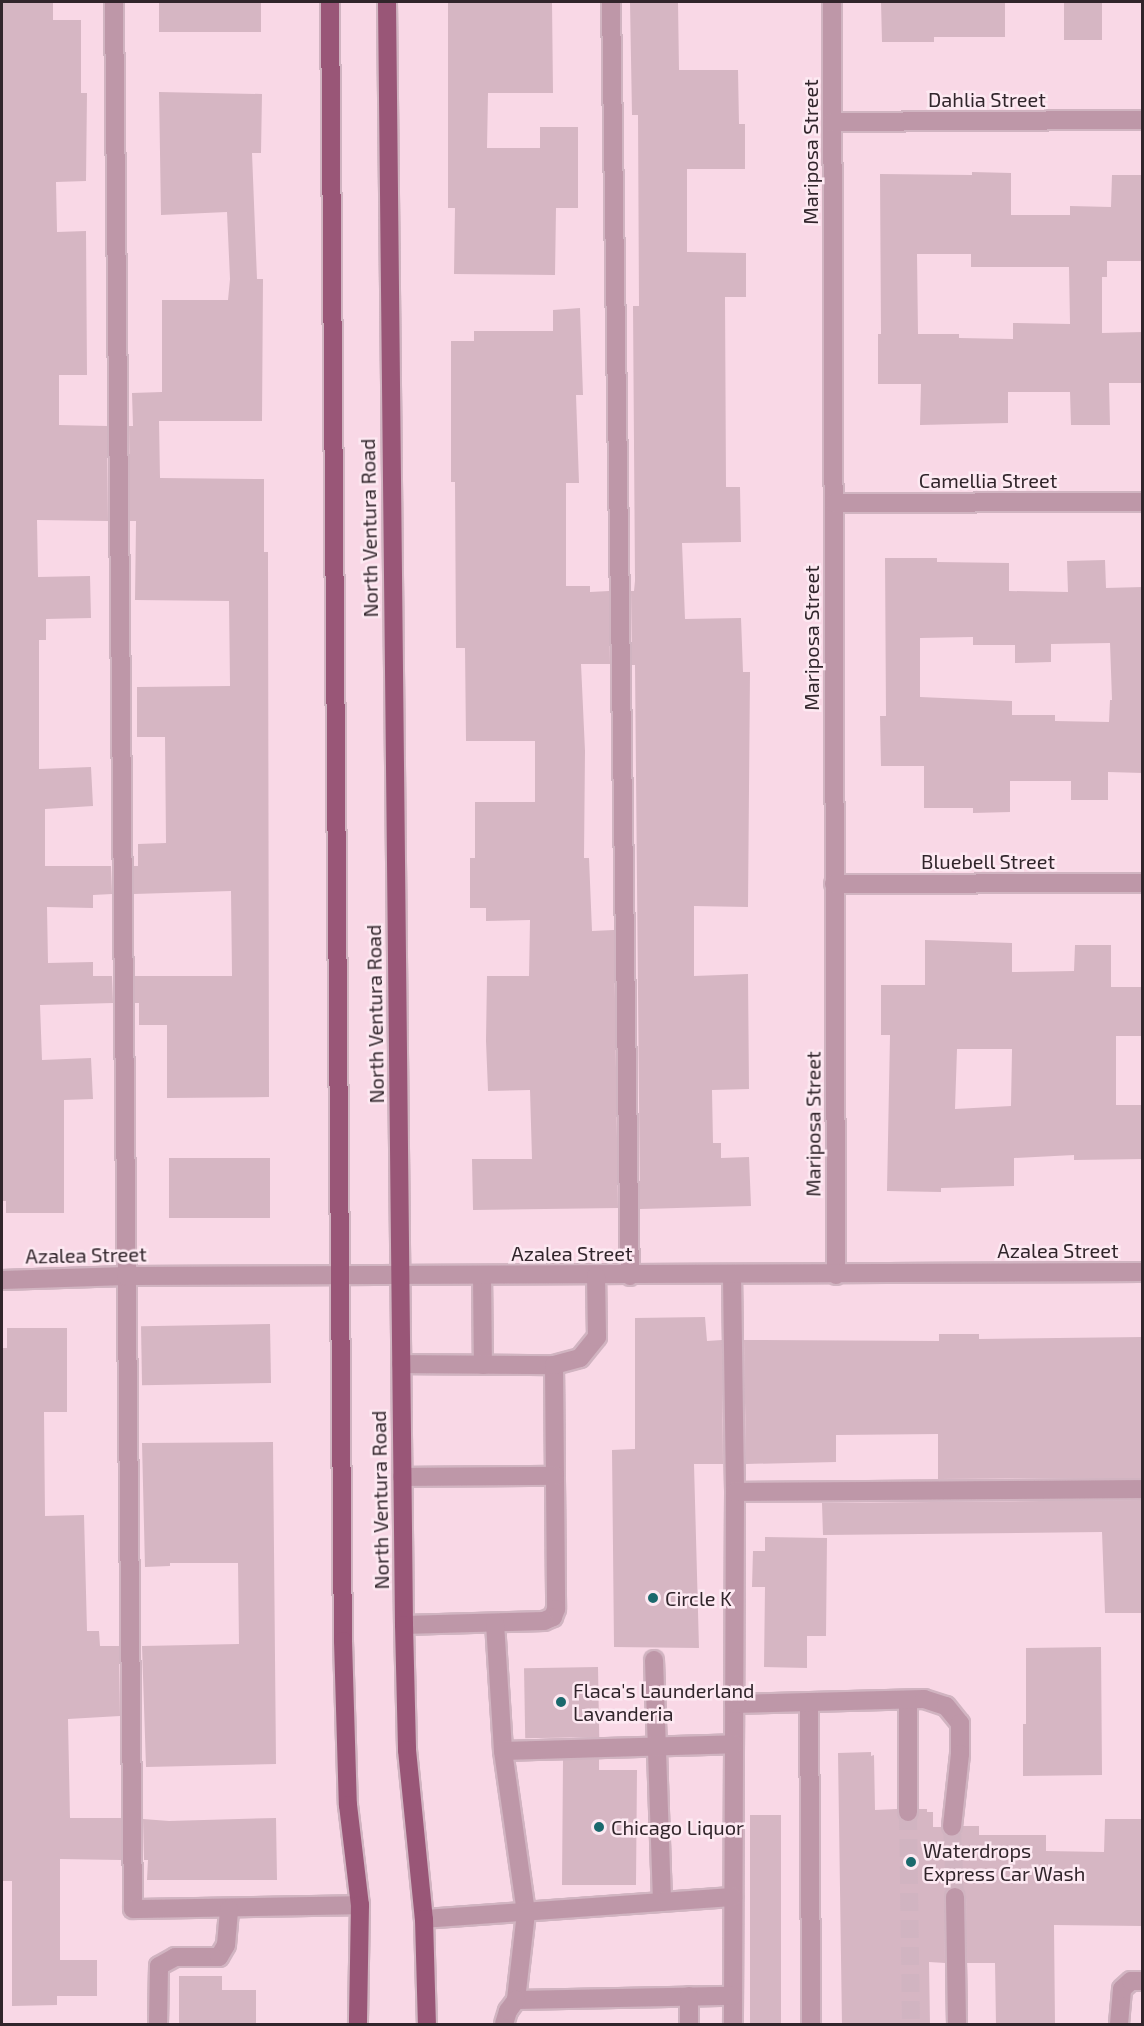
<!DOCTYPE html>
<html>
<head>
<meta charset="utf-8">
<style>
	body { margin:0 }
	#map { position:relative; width:1144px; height:2026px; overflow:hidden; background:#f9d8e6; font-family:"Exo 2",sans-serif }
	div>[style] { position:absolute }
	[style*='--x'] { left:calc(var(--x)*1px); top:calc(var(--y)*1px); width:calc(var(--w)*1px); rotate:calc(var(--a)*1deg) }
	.building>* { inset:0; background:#d6b6c3; transform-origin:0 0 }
	.minor-tunnel>* { height:18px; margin-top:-9px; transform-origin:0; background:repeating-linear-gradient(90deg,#d1b4c1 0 18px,transparent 0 27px) }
	.roads { filter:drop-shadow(2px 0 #d1b4c1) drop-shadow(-2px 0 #d1b4c1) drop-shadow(0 2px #d1b4c1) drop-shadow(0 -2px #d1b4c1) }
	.minor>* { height:18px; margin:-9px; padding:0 9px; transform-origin:9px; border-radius:9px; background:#be97a8 }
	.major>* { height:18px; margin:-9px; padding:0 9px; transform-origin:9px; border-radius:9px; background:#995677 }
	.dots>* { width:16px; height:16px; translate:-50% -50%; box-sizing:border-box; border:3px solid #fde9f2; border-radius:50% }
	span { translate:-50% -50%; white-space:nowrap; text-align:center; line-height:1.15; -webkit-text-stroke:5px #fde9f2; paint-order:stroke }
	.street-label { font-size:20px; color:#31252b }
	.poi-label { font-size:20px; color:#31252b }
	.left { translate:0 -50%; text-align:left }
	.frame { position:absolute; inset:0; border:3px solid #31252b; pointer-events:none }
</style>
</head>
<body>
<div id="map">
	<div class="building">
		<div style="clip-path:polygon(2px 2px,53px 2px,53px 20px,81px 20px,81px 93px,87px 93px,86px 181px,56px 182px,57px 232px,86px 231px,87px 375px,59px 375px,59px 425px,107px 426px,108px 521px,37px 520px,38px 577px,90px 576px,91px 618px,46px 619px,46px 640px,39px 640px,39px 769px,91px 767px,93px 806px,45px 809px,45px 866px,111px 866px,112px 894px,93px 895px,93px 908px,47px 907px,48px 963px,93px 962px,93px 976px,112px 976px,113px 1003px,40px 1005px,42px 1060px,91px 1058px,93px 1099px,64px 1100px,64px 1213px,6px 1213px,6px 1201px,2px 1201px)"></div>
		<div style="left:159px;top:2px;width:102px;height:30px"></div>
		<div style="clip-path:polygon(448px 2px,552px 2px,553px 93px,488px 93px,487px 148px,540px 148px,540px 127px,578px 127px,578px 208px,556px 208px,555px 275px,454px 274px,455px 208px,448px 208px)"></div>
		<div style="clip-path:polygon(630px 2px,678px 2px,679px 70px,738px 70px,739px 124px,745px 124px,745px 169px,687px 169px,687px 252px,746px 253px,746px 297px,725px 297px,726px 487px,740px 487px,741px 542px,682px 543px,685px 619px,741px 618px,743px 672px,750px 672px,748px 907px,694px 906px,694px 976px,748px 974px,749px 1089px,712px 1090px,713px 1143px,721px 1143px,721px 1158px,749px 1157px,751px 1206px,640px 1209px,635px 665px,632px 665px,631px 591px,634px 591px,635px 581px,633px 306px,639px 306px,638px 115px,632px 115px)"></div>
		<div style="clip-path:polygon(881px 2px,1005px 2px,1005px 37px,934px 37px,934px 42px,882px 42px)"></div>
		<div style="left:1064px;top:2px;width:38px;height:38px"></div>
		<div style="clip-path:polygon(159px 92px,262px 94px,261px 153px,252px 153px,257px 279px,263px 279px,262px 421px,159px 421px,160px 478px,264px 479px,264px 552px,268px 552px,269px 1097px,167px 1098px,167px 1025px,139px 1025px,139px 1003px,135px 1003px,135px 976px,232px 976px,231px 891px,134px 894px,134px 866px,138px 866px,138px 844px,166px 843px,165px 737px,137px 737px,137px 687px,230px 686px,229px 601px,135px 600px,136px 521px,130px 521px,129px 426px,133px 426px,132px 393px,162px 392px,162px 300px,228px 300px,230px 279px,227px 212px,161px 215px)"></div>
		<div style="clip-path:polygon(evenodd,972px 172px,1011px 173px,1011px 215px,1070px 215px,1070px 206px,1111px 207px,1112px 175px,1143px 175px,1143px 261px,1107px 261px,1107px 277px,1102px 277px,1102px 333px,1143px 332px,1143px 383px,1109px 383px,1110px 425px,1071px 425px,1070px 392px,1008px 392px,1008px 423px,920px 425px,921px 384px,878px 384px,878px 334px,881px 334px,880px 174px,972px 175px,972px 172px,917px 254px,971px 254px,971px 267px,1069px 267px,1070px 324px,1013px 323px,1013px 339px,959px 338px,959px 334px,918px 334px,917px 254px)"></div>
		<div style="clip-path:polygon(580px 308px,583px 395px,576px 395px,579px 483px,566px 483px,566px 586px,590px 586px,590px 592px,609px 591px,610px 664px,581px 664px,585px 751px,584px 858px,589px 858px,592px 931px,614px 930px,618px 1208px,473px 1210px,472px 1159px,532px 1159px,530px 1090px,488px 1091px,486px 1041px,487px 976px,529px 976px,530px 920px,486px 921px,486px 908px,470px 908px,470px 858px,475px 858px,475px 802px,535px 802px,535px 741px,466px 741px,465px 648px,456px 648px,455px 482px,451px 482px,451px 341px,474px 341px,474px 331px,553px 331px,553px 310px)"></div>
		<div style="clip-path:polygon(evenodd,885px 558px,937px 558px,937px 562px,1009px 563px,1009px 591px,1068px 592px,1067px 561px,1105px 560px,1106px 588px,1143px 587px,1143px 773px,1108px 772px,1108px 800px,1071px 800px,1071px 781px,1010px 781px,1010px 812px,973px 813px,973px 808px,924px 808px,924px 766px,881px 766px,880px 716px,886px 716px,885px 558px,973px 637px,973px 645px,1015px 645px,1015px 663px,1051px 662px,1051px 644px,1110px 643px,1112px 700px,1110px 700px,1109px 722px,1055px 721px,1055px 715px,1012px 715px,1012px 701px,920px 697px,920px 638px,973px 637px)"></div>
		<div style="clip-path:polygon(evenodd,925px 940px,1012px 943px,1012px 972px,1074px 971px,1075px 945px,1111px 945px,1111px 987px,1143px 987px,1143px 1036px,1116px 1036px,1116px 1105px,1143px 1105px,1143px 1159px,1074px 1160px,1074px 1155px,1014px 1158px,1014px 1186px,941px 1188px,941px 1192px,887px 1191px,890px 1035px,881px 1035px,881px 985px,925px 985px,925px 940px,957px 1049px,1012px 1049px,1011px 1106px,955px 1109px,957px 1049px)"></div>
		<div style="left:169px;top:1158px;width:101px;height:60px"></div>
		<div style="clip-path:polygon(705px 1317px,707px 1341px,722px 1340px,723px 1464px,694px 1464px,699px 1648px,614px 1647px,612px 1450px,635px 1449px,635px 1318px)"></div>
		<div style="left:270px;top:1324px;width:59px;height:129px;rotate:89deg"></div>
		<div style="clip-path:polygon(7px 1328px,67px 1328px,67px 1412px,44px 1412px,45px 1516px,84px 1515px,87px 1631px,99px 1631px,100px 1646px,119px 1646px,120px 1716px,68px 1719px,70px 1818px,121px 1818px,121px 1860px,60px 1859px,60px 1960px,97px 1960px,97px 1996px,57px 1996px,57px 2005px,12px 2006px,12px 1881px,2px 1881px,2px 1348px,7px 1348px)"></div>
		<div style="clip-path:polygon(939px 1334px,979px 1334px,979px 1339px,1143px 1337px,1143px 1478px,938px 1479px,938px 1434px,836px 1435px,836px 1462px,746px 1464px,744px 1340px,939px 1341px)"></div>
		<div style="clip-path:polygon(273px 1442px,276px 1764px,146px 1767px,142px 1646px,239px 1644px,238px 1563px,170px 1563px,170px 1566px,145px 1567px,142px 1443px)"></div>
		<div style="clip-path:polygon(1143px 1500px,1143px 1613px,1105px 1613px,1102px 1532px,823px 1535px,822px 1503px)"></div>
		<div style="clip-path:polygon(765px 1537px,827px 1538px,826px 1636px,807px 1636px,807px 1668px,764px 1667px,765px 1587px,752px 1587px,753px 1551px,765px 1551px)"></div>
		<div style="clip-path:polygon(1101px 1647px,1102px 1775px,1023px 1776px,1023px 1724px,1026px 1724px,1026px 1648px)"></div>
		<div style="left:598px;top:1667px;width:70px;height:74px;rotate:89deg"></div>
		<div style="clip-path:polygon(871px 1752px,871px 1756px,874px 1755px,875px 1810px,897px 1809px,899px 1818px,909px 1823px,917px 1818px,919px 1809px,927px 1809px,927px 1812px,933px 1812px,933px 1827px,941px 1827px,945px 1836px,950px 1838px,961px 1834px,963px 1826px,979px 1826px,979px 1835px,1046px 1835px,1046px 1851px,1104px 1852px,1105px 1819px,1143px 1819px,1143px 1926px,1054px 1925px,1055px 2025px,996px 2025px,995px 1963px,967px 1963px,966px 1896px,964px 1891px,955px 1886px,949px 1888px,944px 1897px,945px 1963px,929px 1962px,930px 2025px,842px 2025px,838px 1753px)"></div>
		<div style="clip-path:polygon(599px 1759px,599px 1770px,637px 1770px,636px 1885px,562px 1885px,563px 1760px)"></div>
		<div style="left:750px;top:1815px;width:31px;height:210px"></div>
		<div style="clip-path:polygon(276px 1818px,277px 1880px,147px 1880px,148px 1860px,144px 1860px,143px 1819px,169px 1821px)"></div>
		<div style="clip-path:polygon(179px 1976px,222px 1976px,222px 1990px,256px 1990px,256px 2025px,179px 2025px)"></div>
	</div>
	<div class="minor-tunnel">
		<div style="--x:908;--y:1812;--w:212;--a:89.2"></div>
		<div style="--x:952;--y:1827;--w:70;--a:87.5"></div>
	</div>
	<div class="roads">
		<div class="minor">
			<div style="--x:114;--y:2;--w:1907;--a:89.43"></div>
			<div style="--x:133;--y:1909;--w:227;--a:-1"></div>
			<div style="--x:611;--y:2;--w:1274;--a:89.15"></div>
			<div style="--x:832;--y:2;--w:1273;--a:89.82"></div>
			<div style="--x:832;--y:122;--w:310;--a:-0.4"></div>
			<div style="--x:834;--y:503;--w:308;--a:-0.2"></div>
			<div style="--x:834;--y:884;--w:308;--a:-0.2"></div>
			<div style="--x:482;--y:1275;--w:90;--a:89.4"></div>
			<div style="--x:732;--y:1275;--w:217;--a:89.2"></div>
			<div style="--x:735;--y:1492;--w:532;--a:90.22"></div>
			<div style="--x:2;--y:1280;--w:124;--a:-1.8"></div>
			<div style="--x:126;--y:1276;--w:1016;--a:-0.23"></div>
			<div style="--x:401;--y:1364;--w:153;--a:0.4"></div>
			<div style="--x:554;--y:1365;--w:244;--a:89.5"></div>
			<div style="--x:556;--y:1609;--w:9;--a:111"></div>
			<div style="--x:553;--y:1617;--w:10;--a:156"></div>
			<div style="--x:544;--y:1621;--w:140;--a:178.4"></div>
			<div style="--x:554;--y:1365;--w:27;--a:-15"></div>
			<div style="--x:580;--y:1358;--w:27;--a:-51"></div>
			<div style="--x:597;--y:1337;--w:61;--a:-90.9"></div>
			<div style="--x:402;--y:1477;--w:153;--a:-0.4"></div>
			<div style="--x:735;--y:1492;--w:407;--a:-0.4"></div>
			<div style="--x:495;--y:1623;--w:128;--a:86.4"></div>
			<div style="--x:503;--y:1751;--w:164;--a:81.9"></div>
			<div style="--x:526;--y:1913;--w:88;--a:96.6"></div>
			<div style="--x:516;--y:2000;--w:217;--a:-1.1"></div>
			<div style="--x:654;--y:1660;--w:242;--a:88.1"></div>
			<div style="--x:908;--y:1700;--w:112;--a:90"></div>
			<div style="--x:809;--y:1702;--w:322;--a:89.6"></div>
			<div style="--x:734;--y:1704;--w:190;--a:-1.5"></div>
			<div style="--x:924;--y:1699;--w:23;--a:18"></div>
			<div style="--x:946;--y:1706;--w:22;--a:51"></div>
			<div style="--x:960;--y:1723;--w:31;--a:90"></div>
			<div style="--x:960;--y:1754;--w:73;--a:96.3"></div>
			<div style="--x:503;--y:1751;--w:231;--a:-1.7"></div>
			<div style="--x:955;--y:1897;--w:127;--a:89.1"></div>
			<div style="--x:424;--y:1919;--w:310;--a:-4.1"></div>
			<div style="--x:689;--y:1996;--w:28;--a:90"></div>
			<div style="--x:158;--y:2024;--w:58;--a:-89"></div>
			<div style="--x:159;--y:1966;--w:18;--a:-29"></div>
			<div style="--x:175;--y:1957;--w:44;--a:0"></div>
			<div style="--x:219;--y:1957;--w:14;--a:-60"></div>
			<div style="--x:226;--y:1945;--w:36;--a:-85"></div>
			<div style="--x:504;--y:2024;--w:14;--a:-73"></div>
			<div style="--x:508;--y:2011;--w:14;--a:-54"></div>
			<div style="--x:1119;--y:2024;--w:35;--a:-85"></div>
			<div style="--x:1122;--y:1989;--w:12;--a:-42"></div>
			<div style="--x:1131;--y:1981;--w:11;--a:0"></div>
		</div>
		<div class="major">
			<div style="--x:330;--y:2;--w:1639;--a:89.55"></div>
			<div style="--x:343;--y:1641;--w:164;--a:88.3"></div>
			<div style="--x:348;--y:1805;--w:101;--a:83.2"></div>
			<div style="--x:360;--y:1905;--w:119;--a:91"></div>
			<div style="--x:387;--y:2;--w:1623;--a:89.4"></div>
			<div style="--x:404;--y:1625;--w:125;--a:88.6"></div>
			<div style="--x:407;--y:1750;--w:170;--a:84.3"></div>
			<div style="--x:424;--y:1919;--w:105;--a:88.4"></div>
		</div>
	</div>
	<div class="dots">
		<div style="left:653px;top:1598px;background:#1b696d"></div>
		<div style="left:561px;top:1702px;background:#1b696d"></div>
		<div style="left:599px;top:1827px;background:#1b696d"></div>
		<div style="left:911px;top:1862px;background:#1b696d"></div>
	</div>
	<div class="street-label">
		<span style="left:987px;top:99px">Dahlia Street</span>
		<span style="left:810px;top:152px;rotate:-90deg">Mariposa Street</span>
		<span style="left:988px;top:480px">Camellia Street</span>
		<span style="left:369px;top:528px;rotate:-91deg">North Ventura Road</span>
		<span style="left:811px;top:638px;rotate:-90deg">Mariposa Street</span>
		<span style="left:988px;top:861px">Bluebell Street</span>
		<span style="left:375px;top:1014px;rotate:-91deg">North Ventura Road</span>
		<span style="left:813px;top:1124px;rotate:-90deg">Mariposa Street</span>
		<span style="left:1058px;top:1250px">Azalea Street</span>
		<span style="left:572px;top:1253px">Azalea Street</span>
		<span style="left:86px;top:1255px;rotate:-1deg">Azalea Street</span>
		<span style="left:380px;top:1500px;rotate:-91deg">North Ventura Road</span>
	</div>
	<div class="poi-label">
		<span class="left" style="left:665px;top:1598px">Circle K</span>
		<span class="left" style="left:573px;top:1702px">Flaca's Launderland<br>Lavanderia</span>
		<span class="left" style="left:611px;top:1827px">Chicago Liquor</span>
		<span class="left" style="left:923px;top:1862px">Waterdrops<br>Express Car Wash</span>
	</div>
	<div class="frame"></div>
</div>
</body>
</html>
